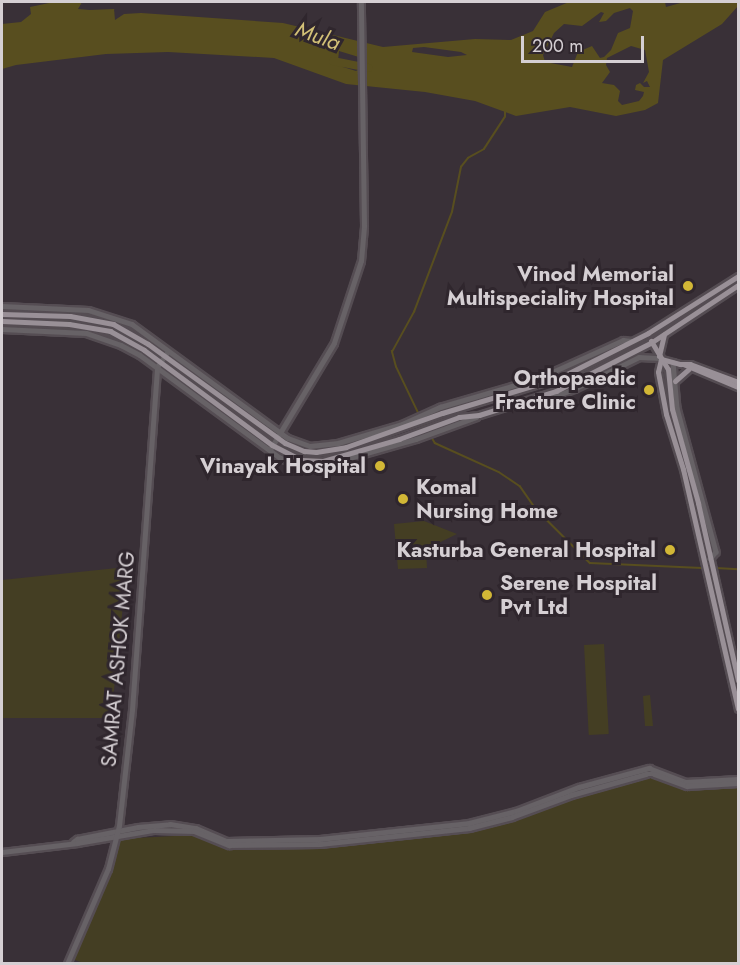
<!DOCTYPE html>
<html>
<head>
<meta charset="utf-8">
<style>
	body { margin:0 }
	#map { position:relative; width:740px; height:965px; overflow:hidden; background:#393037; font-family:Jost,sans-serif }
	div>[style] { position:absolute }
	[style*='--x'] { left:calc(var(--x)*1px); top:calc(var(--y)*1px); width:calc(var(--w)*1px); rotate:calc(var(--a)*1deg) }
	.green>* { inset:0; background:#443e23; transform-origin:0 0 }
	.water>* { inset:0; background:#584e1f }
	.stream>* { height:1.5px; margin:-0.75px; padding:0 0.75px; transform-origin:0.75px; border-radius:0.75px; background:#584e1f }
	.river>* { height:8px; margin:-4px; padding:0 4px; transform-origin:4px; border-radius:4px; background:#584e1f }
	.roads { filter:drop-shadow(2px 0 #554d53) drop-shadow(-2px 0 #554d53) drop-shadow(0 2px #554d53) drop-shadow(0 -2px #554d53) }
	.minor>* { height:4.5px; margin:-2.25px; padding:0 2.25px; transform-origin:2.25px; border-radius:2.25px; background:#676266 }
	.major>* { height:5px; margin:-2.5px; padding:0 2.5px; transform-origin:2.5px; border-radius:2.5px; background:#999097 }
	.dots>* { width:16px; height:16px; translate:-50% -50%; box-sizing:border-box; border:3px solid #2f262d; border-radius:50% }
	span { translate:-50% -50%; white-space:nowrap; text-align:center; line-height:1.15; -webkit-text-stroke:6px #2f262d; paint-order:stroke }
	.poi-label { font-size:21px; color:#d5cfd3; font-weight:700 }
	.right { translate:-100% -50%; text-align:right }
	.left { translate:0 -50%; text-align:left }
	.street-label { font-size:21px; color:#d5cfd3 }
	.water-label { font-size:22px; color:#d3c177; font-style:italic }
	.frame { position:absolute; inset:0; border:3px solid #d5cfd3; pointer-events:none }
	.scale { position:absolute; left:521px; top:36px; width:123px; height:27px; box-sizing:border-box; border:3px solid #d5cfd3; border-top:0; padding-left:8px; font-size:18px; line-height:21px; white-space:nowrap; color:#d5cfd3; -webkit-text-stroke:4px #2f262d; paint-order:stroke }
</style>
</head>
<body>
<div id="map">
	<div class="green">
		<div style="clip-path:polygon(424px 521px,457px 534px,426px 549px,427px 568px,398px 569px,394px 524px)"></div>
		<div style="clip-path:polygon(127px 567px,111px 718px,2px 718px,2px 580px)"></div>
		<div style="left:604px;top:644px;width:90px;height:20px;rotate:87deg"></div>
		<div style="clip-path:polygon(650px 695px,653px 726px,645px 726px,643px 696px)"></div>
		<div style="clip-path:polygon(649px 768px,676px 782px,738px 784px,738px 963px,86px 964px,70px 958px,116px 839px,213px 834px,221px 837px,220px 841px,263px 846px,278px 842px,322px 844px,518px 812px)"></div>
	</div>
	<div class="water">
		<div style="clip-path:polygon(evenodd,54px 2px,82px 2px,78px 9px,90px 10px,114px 9px,115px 20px,124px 14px,141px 13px,283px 23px,383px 47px,475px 39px,511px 40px,533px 31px,545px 12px,569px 2px,665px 2px,666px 7px,684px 2px,738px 2px,738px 6px,722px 24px,663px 60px,658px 103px,645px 110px,616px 116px,570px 107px,516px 116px,475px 101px,425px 92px,346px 84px,274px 58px,168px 52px,106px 54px,16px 65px,2px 69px,2px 24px,21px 22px,31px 14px,30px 7px,54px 2px,630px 8px,633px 11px,630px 28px,618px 33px,611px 50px,604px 57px,600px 58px,592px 46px,578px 52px,572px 67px,545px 62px,543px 55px,554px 33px,564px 24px,582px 26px,601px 12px,604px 13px,599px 22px,606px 21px,614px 13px,630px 8px,54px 2px,631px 46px,645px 50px,649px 72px,643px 83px,647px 81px,650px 87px,644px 87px,640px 83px,636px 85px,635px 90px,644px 92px,643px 96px,639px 101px,622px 105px,618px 101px,620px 91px,614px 85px,602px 83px,610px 72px,606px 65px,607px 58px,631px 46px,54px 2px,424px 47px,461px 52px,467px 55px,448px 57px,412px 52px,413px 48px,424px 47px,54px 2px,339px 51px,362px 58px,363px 67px,356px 71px,343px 67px,338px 61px,339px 51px)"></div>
	</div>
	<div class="stream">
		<div style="--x:419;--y:415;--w:53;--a:-115.6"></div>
		<div style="--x:396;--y:367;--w:16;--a:-105"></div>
		<div style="--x:392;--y:352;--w:46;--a:-61.2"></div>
		<div style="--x:414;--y:312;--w:107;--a:-69.2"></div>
		<div style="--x:452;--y:212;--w:46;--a:-78.7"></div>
		<div style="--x:461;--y:167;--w:11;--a:-52"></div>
		<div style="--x:468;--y:158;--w:18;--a:-29"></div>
		<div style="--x:484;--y:149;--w:38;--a:-57"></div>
		<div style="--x:505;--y:117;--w:5;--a:-90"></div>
		<div style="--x:423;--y:422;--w:24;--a:60"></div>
		<div style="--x:435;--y:443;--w:70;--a:24.4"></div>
		<div style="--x:499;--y:472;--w:25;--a:34"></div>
		<div style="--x:520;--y:486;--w:29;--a:55"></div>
		<div style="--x:537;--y:510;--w:75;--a:45"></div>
		<div style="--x:590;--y:563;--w:112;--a:2.6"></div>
		<div style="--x:716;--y:568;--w:22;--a:3"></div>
	</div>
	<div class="river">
		<div style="--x:333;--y:61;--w:36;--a:11"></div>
	</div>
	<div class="roads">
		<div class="minor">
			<div style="--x:2;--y:306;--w:86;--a:2.7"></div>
			<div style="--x:88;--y:310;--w:46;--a:17.7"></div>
			<div style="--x:132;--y:324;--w:193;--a:36.2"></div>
			<div style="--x:288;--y:438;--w:23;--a:20"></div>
			<div style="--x:310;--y:446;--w:28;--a:-6"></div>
			<div style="--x:338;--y:443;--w:67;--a:-16.5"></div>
			<div style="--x:402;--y:424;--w:42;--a:-24.1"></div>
			<div style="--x:440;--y:407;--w:103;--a:-16.3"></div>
			<div style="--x:539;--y:378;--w:92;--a:-24.3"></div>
			<div style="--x:623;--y:340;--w:8;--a:7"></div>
			<div style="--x:2;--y:329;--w:84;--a:2.7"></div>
			<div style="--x:86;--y:333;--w:37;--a:19"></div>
			<div style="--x:121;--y:345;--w:21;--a:28"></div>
			<div style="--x:140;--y:355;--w:172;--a:36.3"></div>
			<div style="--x:279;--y:457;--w:17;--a:24"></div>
			<div style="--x:295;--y:464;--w:20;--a:3"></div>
			<div style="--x:315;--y:465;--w:20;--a:-9"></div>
			<div style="--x:335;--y:462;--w:84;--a:-15.9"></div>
			<div style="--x:416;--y:439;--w:64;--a:-20.1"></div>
			<div style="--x:673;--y:362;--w:46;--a:85"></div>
			<div style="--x:677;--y:408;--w:149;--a:74.8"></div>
			<div style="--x:716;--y:552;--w:9;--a:131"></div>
			<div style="--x:538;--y:398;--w:10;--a:6"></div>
			<div style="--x:548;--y:399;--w:28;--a:-21"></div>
			<div style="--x:574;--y:389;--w:72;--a:-26.2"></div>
			<div style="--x:639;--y:357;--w:21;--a:3"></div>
			<div style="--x:271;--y:448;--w:122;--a:-59"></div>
			<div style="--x:334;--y:343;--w:86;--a:-71.8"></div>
			<div style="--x:361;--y:261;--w:35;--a:-85"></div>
			<div style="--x:364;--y:226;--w:224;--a:-90.8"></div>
			<div style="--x:73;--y:842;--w:5;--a:-37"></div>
			<div style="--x:77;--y:839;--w:62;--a:-11.1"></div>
			<div style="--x:138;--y:827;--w:32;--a:-5"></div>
			<div style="--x:170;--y:824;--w:26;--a:9"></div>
			<div style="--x:196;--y:828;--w:34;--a:23"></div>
			<div style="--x:227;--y:841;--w:93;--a:-1.2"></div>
			<div style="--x:320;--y:839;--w:150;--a:-6.1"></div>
			<div style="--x:469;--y:823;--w:49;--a:-14.3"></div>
			<div style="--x:516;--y:811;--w:67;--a:-20.9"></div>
			<div style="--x:579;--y:787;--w:73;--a:-15.2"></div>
			<div style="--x:649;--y:768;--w:39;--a:21"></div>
			<div style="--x:685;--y:782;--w:53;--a:-3.2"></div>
			<div style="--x:2;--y:852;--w:76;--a:-6.8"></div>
			<div style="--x:77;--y:843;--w:78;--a:-9.6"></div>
			<div style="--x:154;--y:830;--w:40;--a:1.4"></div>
			<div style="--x:194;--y:831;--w:38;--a:22"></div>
			<div style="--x:229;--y:845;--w:91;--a:-0.6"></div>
			<div style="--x:320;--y:844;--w:150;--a:-6.1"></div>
			<div style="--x:469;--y:828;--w:44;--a:-14.3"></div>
			<div style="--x:512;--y:817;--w:63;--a:-20.4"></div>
			<div style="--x:571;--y:795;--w:78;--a:-15.6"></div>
			<div style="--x:646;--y:774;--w:8;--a:0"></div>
			<div style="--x:654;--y:774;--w:35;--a:20"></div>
			<div style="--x:687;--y:786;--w:51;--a:-3.4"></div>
			<div style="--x:67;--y:964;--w:103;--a:-66.7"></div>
			<div style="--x:108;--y:869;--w:44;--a:-75.7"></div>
			<div style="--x:119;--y:826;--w:117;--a:-83.6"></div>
			<div style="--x:132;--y:710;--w:344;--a:-85.8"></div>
			<div style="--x:157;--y:367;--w:16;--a:-55"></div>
		</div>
		<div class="major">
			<div style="--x:2;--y:314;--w:68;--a:1.7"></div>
			<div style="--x:70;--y:316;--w:44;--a:10.5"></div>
			<div style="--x:113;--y:324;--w:40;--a:29.7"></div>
			<div style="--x:148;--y:344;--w:169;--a:35.9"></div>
			<div style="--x:285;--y:443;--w:21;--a:23"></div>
			<div style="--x:304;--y:451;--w:12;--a:5"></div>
			<div style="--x:316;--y:452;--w:30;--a:-9"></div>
			<div style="--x:346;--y:447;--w:102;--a:-19.5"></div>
			<div style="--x:442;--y:413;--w:122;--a:-16.7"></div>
			<div style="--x:559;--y:378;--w:100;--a:-26.8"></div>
			<div style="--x:648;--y:333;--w:107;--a:-32.3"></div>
			<div style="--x:2;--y:321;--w:67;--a:2.6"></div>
			<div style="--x:69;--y:324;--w:42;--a:9.7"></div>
			<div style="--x:110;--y:331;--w:39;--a:29"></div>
			<div style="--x:144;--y:350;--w:159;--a:36.6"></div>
			<div style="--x:272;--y:445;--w:34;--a:27"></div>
			<div style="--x:302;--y:460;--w:21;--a:3"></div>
			<div style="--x:323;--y:461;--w:79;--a:-16.1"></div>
			<div style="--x:399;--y:439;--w:64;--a:-20.1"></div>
			<div style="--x:459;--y:417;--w:20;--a:-6"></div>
			<div style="--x:479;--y:415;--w:81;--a:-17.3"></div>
			<div style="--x:556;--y:391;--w:108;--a:-27"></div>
			<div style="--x:652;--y:342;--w:103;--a:-33.5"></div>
			<div style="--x:651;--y:341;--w:33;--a:59"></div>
			<div style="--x:668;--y:369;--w:40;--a:84.3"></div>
			<div style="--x:672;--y:409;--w:98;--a:74.5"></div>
			<div style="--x:698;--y:503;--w:182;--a:77.3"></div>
			<div style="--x:659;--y:356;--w:22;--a:-77"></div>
			<div style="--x:661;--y:359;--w:13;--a:103"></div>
			<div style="--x:658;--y:372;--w:43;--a:79.2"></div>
			<div style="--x:666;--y:414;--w:58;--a:72.8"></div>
			<div style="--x:683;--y:469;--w:246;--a:77.1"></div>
			<div style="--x:661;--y:359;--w:20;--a:15"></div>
			<div style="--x:680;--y:364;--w:10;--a:0"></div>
			<div style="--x:690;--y:364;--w:51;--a:20.6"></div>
			<div style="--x:683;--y:364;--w:60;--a:22.7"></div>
			<div style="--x:675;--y:381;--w:18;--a:-41"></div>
		</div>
	</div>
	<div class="dots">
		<div style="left:688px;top:286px;background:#d2b736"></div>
		<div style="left:649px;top:390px;background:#d2b736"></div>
		<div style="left:380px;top:466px;background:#d2b736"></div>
		<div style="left:403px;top:499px;background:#d2b736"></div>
		<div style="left:670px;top:550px;background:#d2b736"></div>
		<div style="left:487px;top:595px;background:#d2b736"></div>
	</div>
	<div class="poi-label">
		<span class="right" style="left:674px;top:286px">Vinod Memorial<br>Multispeciality Hospital</span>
		<span class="right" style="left:636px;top:390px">Orthopaedic<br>Fracture Clinic</span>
		<span class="right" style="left:366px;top:466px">Vinayak Hospital</span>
		<span class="left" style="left:416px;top:499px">Komal<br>Nursing Home</span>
		<span class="right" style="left:656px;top:550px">Kasturba General Hospital</span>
		<span class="left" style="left:500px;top:595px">Serene Hospital<br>Pvt Ltd</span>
	</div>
	<div class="street-label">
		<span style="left:118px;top:659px;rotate:-85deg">SAMRAT ASHOK MARG</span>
	</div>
	<div class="water-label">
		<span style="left:318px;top:36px;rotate:20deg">Mula</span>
	</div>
	<div class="frame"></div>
	<div class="scale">200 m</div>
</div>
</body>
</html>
